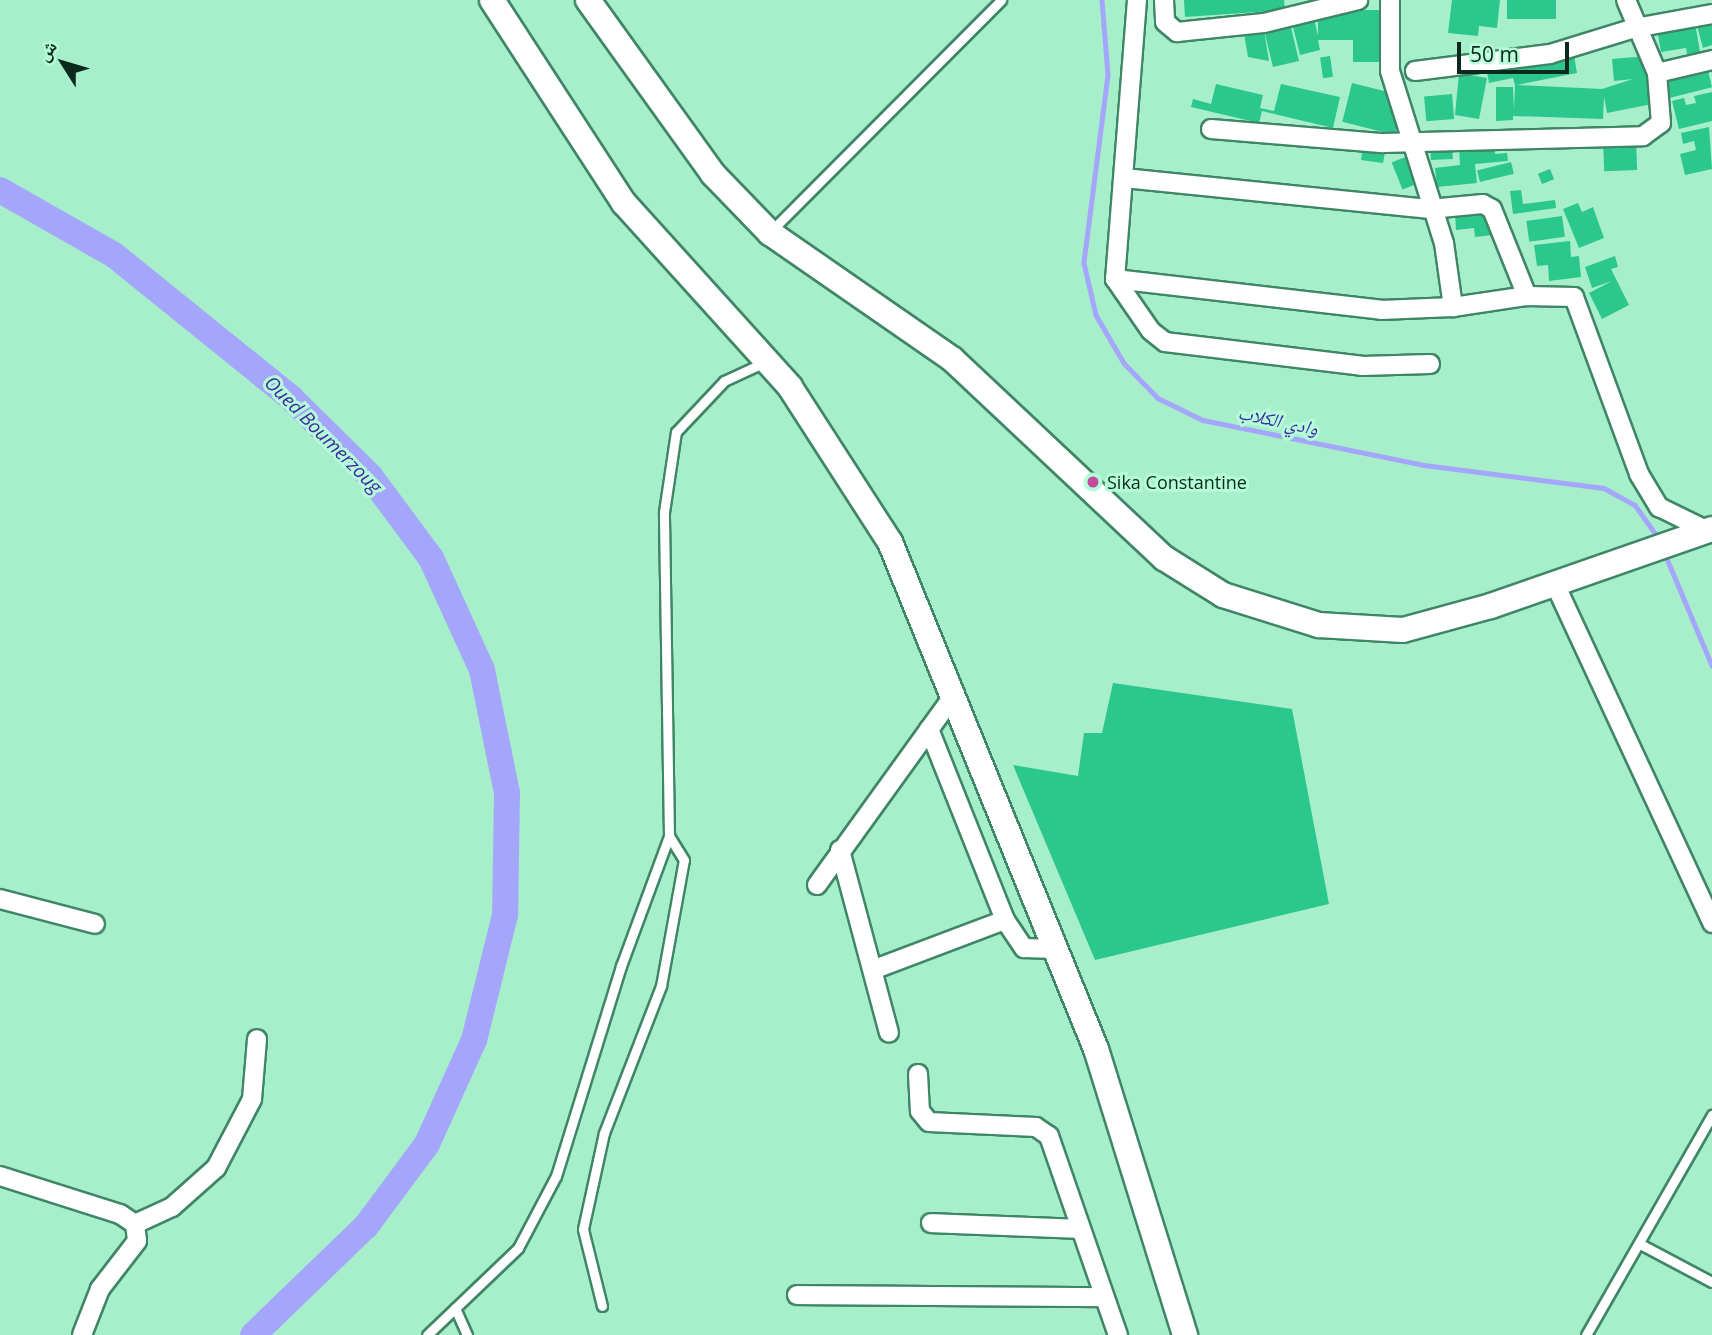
<!DOCTYPE html>
<html>
<head>
<meta charset="utf-8">
<style>
	body { margin:0 }
	#map { position:relative; width:1712px; height:1335px; overflow:hidden; background:#a7efcb; font-family:"Open Sans","Noto Naskh Arabic",sans-serif }
	div>[style] { position:absolute }
	[style*='--x'] { left:calc(var(--x)*1px); top:calc(var(--y)*1px); width:calc(var(--w)*1px); rotate:calc(var(--a)*1deg) }
	.stream>* { height:4.5px; margin:-2.25px; padding:0 2.25px; transform-origin:2.25px; border-radius:2.25px; background:#a4a6fb }
	.river>* { height:26px; margin:-13px; padding:0 13px; transform-origin:13px; border-radius:13px; background:#a4a6fb }
	.building>* { inset:0; background:#2bc78d; transform-origin:0 0 }
	.roads { filter:drop-shadow(2px 0 #3f8666) drop-shadow(-2px 0 #3f8666) drop-shadow(0 2px #3f8666) drop-shadow(0 -2px #3f8666) }
	.lane>* { height:9px; margin:-4.5px; padding:0 4.5px; transform-origin:4.5px; border-radius:4.5px; background:#fff }
	.street>* { height:18px; margin:-9px; padding:0 9px; transform-origin:9px; border-radius:9px; background:#fff }
	.secondary>* { height:24px; margin:-12px; padding:0 12px; transform-origin:12px; border-radius:12px; background:#fff }
	.dots>* { width:19px; height:19px; translate:-50% -50%; box-sizing:border-box; border:4px solid #b4fdd8; border-radius:50% }
	span { translate:-50% -50%; white-space:nowrap; text-align:center; line-height:1.15; -webkit-text-stroke:6px #b4fdd8; paint-order:stroke }
	.poi-label { font-size:18px; color:#0b291c }
	.left { translate:0 -50%; text-align:left }
	.water-label { font-size:19px; color:#3d28a0; font-style:italic }
	.north { position:absolute; left:28px; top:28px; width:70px; height:70px; -webkit-text-stroke:5px #b4fdd8; paint-order:stroke; rotate:307deg; font-size:19px; font-weight:700; line-height:28px; text-align:center; color:#0b291c }
	.north::after { content:''; display:block; margin:auto; width:24px; height:32px; background:#0b291c; clip-path:polygon(50% 0,100% 100%,50% 72%,0 100%) }
	.scale { position:absolute; left:1457px; top:42px; width:112px; height:32px; box-sizing:border-box; border:4px solid #0b291c; border-top:0; padding-left:9px; font-size:21px; line-height:24px; white-space:nowrap; color:#0b291c; -webkit-text-stroke:5px #b4fdd8; paint-order:stroke }
</style>
</head>
<body>
<div id="map">
	<div class="stream">
		<div style="--x:1102;--y:0;--w:75;--a:85.4"></div>
		<div style="--x:1108;--y:75;--w:190;--a:97.3"></div>
		<div style="--x:1084;--y:263;--w:53;--a:77"></div>
		<div style="--x:1096;--y:315;--w:56;--a:59.7"></div>
		<div style="--x:1124;--y:363;--w:49;--a:45.8"></div>
		<div style="--x:1158;--y:398;--w:50;--a:26.1"></div>
		<div style="--x:1203;--y:420;--w:226;--a:11.5"></div>
		<div style="--x:1424;--y:465;--w:181;--a:7.3"></div>
		<div style="--x:1604;--y:488;--w:35;--a:29"></div>
		<div style="--x:1635;--y:505;--w:43;--a:54.5"></div>
		<div style="--x:1665;--y:554;--w:121;--a:67.1"></div>
	</div>
	<div class="river">
		<div style="--x:0;--y:190;--w:131;--a:29.7"></div>
		<div style="--x:114;--y:255;--w:228;--a:38.9"></div>
		<div style="--x:291;--y:398;--w:111;--a:44.6"></div>
		<div style="--x:370;--y:476;--w:102;--a:53.4"></div>
		<div style="--x:431;--y:558;--w:123;--a:65.5"></div>
		<div style="--x:482;--y:670;--w:126;--a:78.5"></div>
		<div style="--x:507;--y:793;--w:122;--a:90.9"></div>
		<div style="--x:505;--y:915;--w:129;--a:103.9"></div>
		<div style="--x:474;--y:1040;--w:114;--a:114.3"></div>
		<div style="--x:427;--y:1144;--w:102;--a:126.6"></div>
		<div style="--x:366;--y:1226;--w:157;--a:136"></div>
	</div>
	<div class="building">
		<div style="clip-path:polygon(1184px 0,1284px 0,1285px 10px,1185px 17px)"></div>
		<div style="clip-path:polygon(1452px 0,1500px 0,1497px 28px,1479px 26px,1478px 36px,1448px 33px)"></div>
		<div style="left:1507px;top:0;width:49px;height:19px"></div>
		<div style="clip-path:polygon(1318px 10px,1381px 10px,1381px 62px,1353px 62px,1353px 40px,1318px 40px,1320px 50px,1300px 55px,1292px 23px,1314px 18px,1318px 36px)"></div>
		<div style="clip-path:polygon(1712px 14px,1712px 45px,1703px 48px,1695px 18px)"></div>
		<div style="clip-path:polygon(1694px 17px,1700px 52px,1687px 54px,1686px 48px,1661px 52px,1656px 24px)"></div>
		<div style="clip-path:polygon(1289px 19px,1299px 61px,1273px 67px,1264px 30px,1269px 61px,1248px 57px,1243px 28px)"></div>
		<div style="clip-path:polygon(1572px 44px,1577px 73px,1517px 85px,1602px 89px,1633px 79px,1614px 81px,1612px 59px,1647px 56px,1657px 103px,1607px 113px,1604px 97px,1603px 119px,1513px 116px,1513px 120px,1496px 121px,1496px 87px,1513px 87px,1514px 110px,1515px 85px,1513px 78px,1489px 83px,1485px 61px)"></div>
		<div style="left:1330px;top:56px;width:21px;height:10px;rotate:82deg"></div>
		<div style="left:1706px;top:63px;width:25px;height:44px;rotate:76deg"></div>
		<div style="clip-path:polygon(1459px 73px,1487px 78px,1479px 119px,1455px 115px)"></div>
		<div style="left:1352px;top:83px;width:54px;height:40px;rotate:14deg"></div>
		<div style="clip-path:polygon(1216px 84px,1263px 95px,1260px 108px,1274px 111px,1281px 84px,1340px 97px,1333px 128px,1262px 111px,1259px 123px,1191px 107px,1193px 99px,1211px 104px)"></div>
		<div style="clip-path:polygon(1712px 92px,1712px 121px,1679px 129px,1672px 101px,1684px 98px,1686px 105px,1696px 103px,1694px 96px)"></div>
		<div style="left:1452px;top:94px;width:25px;height:28px;rotate:85deg"></div>
		<div style="clip-path:polygon(1709px 127px,1712px 169px,1685px 175px,1680px 154px,1696px 150px,1694px 141px,1683px 144px,1681px 133px)"></div>
		<div style="left:1636px;top:138px;width:32px;height:33px;rotate:88deg"></div>
		<div style="clip-path:polygon(1387px 141px,1383px 163px,1361px 160px,1363px 147px)"></div>
		<div style="clip-path:polygon(1430px 141px,1495px 145px,1495px 154px,1507px 153px,1508px 161px,1475px 164px,1477px 183px,1437px 187px,1435px 168px,1460px 165px,1459px 147px,1452px 147px,1453px 159px,1431px 160px)"></div>
		<div style="left:1413px;top:154px;width:29px;height:23px;rotate:68deg"></div>
		<div style="left:1511px;top:162px;width:12px;height:35px;rotate:76deg"></div>
		<div style="left:1550px;top:169px;width:11px;height:13px;rotate:68deg"></div>
		<div style="clip-path:polygon(1521px 190px,1523px 204px,1555px 200px,1556px 208px,1513px 214px,1510px 191px)"></div>
		<div style="clip-path:polygon(1491px 203px,1502px 234px,1475px 237px,1474px 228px,1456px 230px,1455px 214px)"></div>
		<div style="clip-path:polygon(1578px 203px,1582px 212px,1593px 207px,1604px 238px,1579px 248px,1563px 209px)"></div>
		<div style="left:1562px;top:216px;width:21px;height:36px;rotate:82deg"></div>
		<div style="clip-path:polygon(1570px 241px,1571px 257px,1579px 256px,1581px 277px,1549px 281px,1548px 265px,1537px 266px,1534px 245px)"></div>
		<div style="clip-path:polygon(1615px 256px,1618px 267px,1611px 269px,1629px 305px,1602px 319px,1589px 293px,1612px 281px,1592px 288px,1585px 267px)"></div>
		<div style="clip-path:polygon(1113px 683px,1292px 709px,1329px 904px,1095px 960px,1013px 765px,1078px 776px,1084px 733px,1102px 733px)"></div>
	</div>
	<div class="roads">
		<div class="lane">
			<div style="--x:771;--y:231;--w:326;--a:-45.1"></div>
			<div style="--x:1642;--y:1245;--w:79;--a:27.9"></div>
			<div style="--x:602;--y:1306;--w:79;--a:-103.9"></div>
			<div style="--x:583;--y:1229;--w:98;--a:-77.7"></div>
			<div style="--x:604;--y:1133;--w:158;--a:-68.8"></div>
			<div style="--x:661;--y:986;--w:128;--a:-79.7"></div>
			<div style="--x:684;--y:860;--w:28;--a:-122"></div>
			<div style="--x:455;--y:1308;--w:30;--a:66"></div>
			<div style="--x:427;--y:1335;--w:126;--a:-43.7"></div>
			<div style="--x:518;--y:1248;--w:81;--a:-62.2"></div>
			<div style="--x:556;--y:1176;--w:220;--a:-72.8"></div>
			<div style="--x:621;--y:966;--w:139;--a:-69.7"></div>
			<div style="--x:669;--y:836;--w:324;--a:-90.9"></div>
			<div style="--x:664;--y:512;--w:81;--a:-81.5"></div>
			<div style="--x:676;--y:432;--w:70;--a:-46.7"></div>
			<div style="--x:724;--y:381;--w:43;--a:-24.8"></div>
			<div style="--x:1586;--y:1335;--w:254;--a:-60.2"></div>
		</div>
		<div class="street">
			<div style="--x:1137;--y:0;--w:280;--a:94.5"></div>
			<div style="--x:1115;--y:279;--w:63;--a:55.3"></div>
			<div style="--x:1151;--y:331;--w:18;--a:38"></div>
			<div style="--x:1165;--y:342;--w:198;--a:6.9"></div>
			<div style="--x:1362;--y:366;--w:68;--a:-1.7"></div>
			<div style="--x:1164;--y:0;--w:22;--a:87"></div>
			<div style="--x:1165;--y:22;--w:16;--a:40"></div>
			<div style="--x:1177;--y:32;--w:87;--a:-5.9"></div>
			<div style="--x:1264;--y:23;--w:97;--a:-13.7"></div>
			<div style="--x:1390;--y:0;--w:71;--a:90"></div>
			<div style="--x:1390;--y:71;--w:180;--a:72.6"></div>
			<div style="--x:1444;--y:243;--w:65;--a:82"></div>
			<div style="--x:1415;--y:71;--w:136;--a:-7.2"></div>
			<div style="--x:1550;--y:54;--w:89;--a:-17"></div>
			<div style="--x:1635;--y:28;--w:78;--a:-10.3"></div>
			<div style="--x:1657;--y:73;--w:57;--a:-13.3"></div>
			<div style="--x:1211;--y:129;--w:173;--a:4.7"></div>
			<div style="--x:1383;--y:143;--w:260;--a:-1.5"></div>
			<div style="--x:1643;--y:136;--w:22;--a:-36"></div>
			<div style="--x:1661;--y:123;--w:50;--a:-94.6"></div>
			<div style="--x:1657;--y:73;--w:79;--a:-113"></div>
			<div style="--x:1124;--y:178;--w:308;--a:5.8"></div>
			<div style="--x:1430;--y:209;--w:53;--a:-5.4"></div>
			<div style="--x:1483;--y:204;--w:10;--a:29"></div>
			<div style="--x:1492;--y:209;--w:94;--a:68.1"></div>
			<div style="--x:1115;--y:279;--w:268;--a:6.6"></div>
			<div style="--x:1381;--y:310;--w:72;--a:-2.4"></div>
			<div style="--x:1453;--y:307;--w:75;--a:-8.5"></div>
			<div style="--x:1527;--y:296;--w:47;--a:1.2"></div>
			<div style="--x:1574;--y:297;--w:189;--a:69.8"></div>
			<div style="--x:1639;--y:474;--w:39;--a:59"></div>
			<div style="--x:1659;--y:507;--w:52;--a:26.1"></div>
			<div style="--x:1555;--y:584;--w:374;--a:65.1"></div>
			<div style="--x:929;--y:729;--w:206;--a:68.3"></div>
			<div style="--x:1005;--y:920;--w:34;--a:56"></div>
			<div style="--x:1024;--y:948;--w:31;--a:2"></div>
			<div style="--x:840;--y:850;--w:189;--a:75"></div>
			<div style="--x:817;--y:885;--w:236;--a:-54.2"></div>
			<div style="--x:0;--y:899;--w:98;--a:14.7"></div>
			<div style="--x:875;--y:969;--w:139;--a:-20.7"></div>
			<div style="--x:918;--y:1074;--w:37;--a:87"></div>
			<div style="--x:920;--y:1111;--w:14;--a:51"></div>
			<div style="--x:929;--y:1122;--w:107;--a:2.7"></div>
			<div style="--x:1036;--y:1127;--w:16;--a:35"></div>
			<div style="--x:1049;--y:1136;--w:211;--a:70.9"></div>
			<div style="--x:0;--y:1176;--w:126;--a:17.6"></div>
			<div style="--x:120;--y:1214;--w:18;--a:34"></div>
			<div style="--x:135;--y:1224;--w:17;--a:83"></div>
			<div style="--x:137;--y:1241;--w:61;--a:127.6"></div>
			<div style="--x:100;--y:1289;--w:49;--a:111.4"></div>
			<div style="--x:931;--y:1223;--w:148;--a:2.3"></div>
			<div style="--x:135;--y:1224;--w:41;--a:-24.7"></div>
			<div style="--x:172;--y:1207;--w:59;--a:-41.6"></div>
			<div style="--x:216;--y:1168;--w:78;--a:-62.4"></div>
			<div style="--x:252;--y:1099;--w:60;--a:-85.2"></div>
			<div style="--x:797;--y:1295;--w:307;--a:0.4"></div>
		</div>
		<div class="secondary">
			<div style="--x:492;--y:0;--w:242;--a:57"></div>
			<div style="--x:624;--y:203;--w:248;--a:47.9"></div>
			<div style="--x:790;--y:387;--w:184;--a:57.2"></div>
			<div style="--x:890;--y:542;--w:547;--a:67.89"></div>
			<div style="--x:1096;--y:1049;--w:300;--a:72.7"></div>
			<div style="--x:588;--y:0;--w:214;--a:54.3"></div>
			<div style="--x:713;--y:174;--w:82;--a:46"></div>
			<div style="--x:770;--y:233;--w:221;--a:34.7"></div>
			<div style="--x:952;--y:359;--w:291;--a:43.2"></div>
			<div style="--x:1164;--y:558;--w:70;--a:32.1"></div>
			<div style="--x:1223;--y:595;--w:101;--a:17.4"></div>
			<div style="--x:1319;--y:625;--w:84;--a:3.4"></div>
			<div style="--x:1403;--y:630;--w:91;--a:-15.3"></div>
			<div style="--x:1491;--y:606;--w:234;--a:-19.2"></div>
		</div>
	</div>
	<div class="dots">
		<div style="left:1093px;top:482px;background:#c34a9d"></div>
	</div>
	<div class="poi-label">
		<span class="left" style="left:1107px;top:482px">Sika Constantine</span>
	</div>
	<div class="water-label">
		<span style="left:1278px;top:421px;rotate:12deg">وادي الكلاب</span>
		<span style="left:323px;top:435px;rotate:45deg">Oued Boumerzoug</span>
	</div>
	<div class="north">ش</div>
	<div class="scale">50 m</div>
</div>
</body>
</html>
